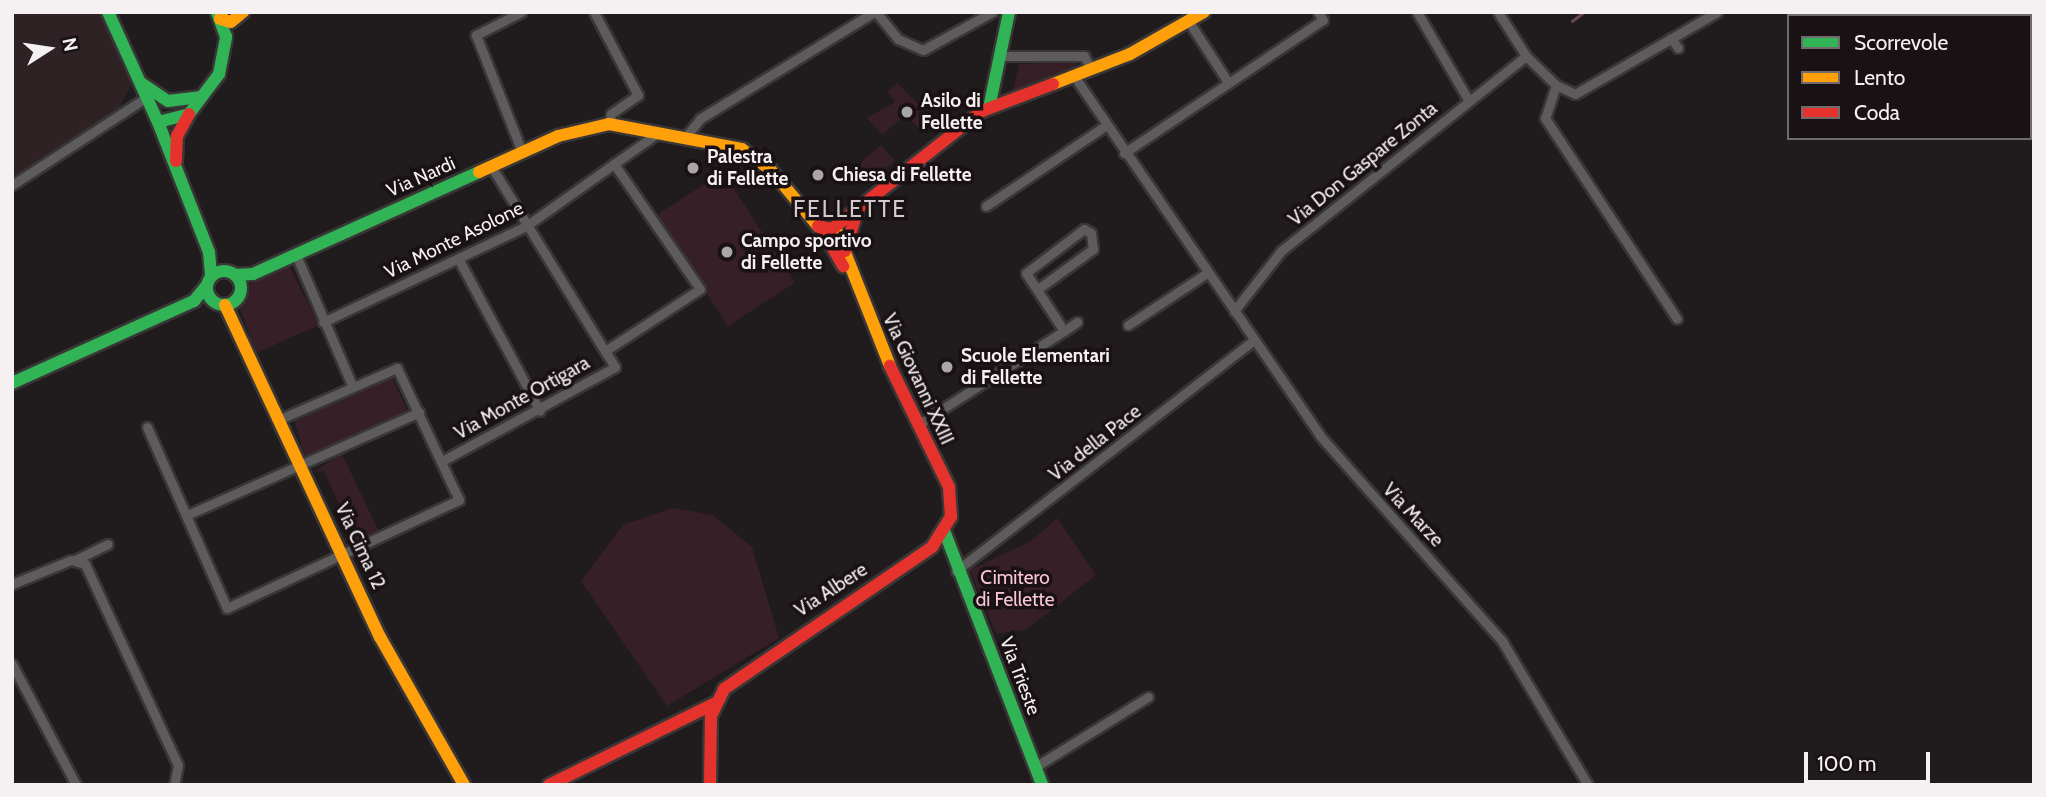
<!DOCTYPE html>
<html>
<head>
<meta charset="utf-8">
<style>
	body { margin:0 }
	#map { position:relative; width:2046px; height:797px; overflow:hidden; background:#201c1d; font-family:Cabin,sans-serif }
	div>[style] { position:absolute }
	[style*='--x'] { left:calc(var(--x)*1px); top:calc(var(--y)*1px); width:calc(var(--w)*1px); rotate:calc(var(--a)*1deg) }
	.built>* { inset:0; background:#2e2225 }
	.green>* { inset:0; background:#361f26; transform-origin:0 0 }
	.stream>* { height:2.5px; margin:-1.25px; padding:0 1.25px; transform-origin:1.25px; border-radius:1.25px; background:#674951 }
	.roads { filter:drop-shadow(2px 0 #393636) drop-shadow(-2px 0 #393636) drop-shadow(0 2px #393636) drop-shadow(0 -2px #393636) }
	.street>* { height:9px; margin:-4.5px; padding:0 4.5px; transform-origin:4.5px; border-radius:4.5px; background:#5d5b5c }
	.fast>* { height:12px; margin:-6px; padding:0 6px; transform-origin:6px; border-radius:6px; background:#30b455 }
	.fast>.ring { margin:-6px; padding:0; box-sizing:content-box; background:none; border:12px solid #30b455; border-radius:50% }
	.slow>* { height:12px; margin:-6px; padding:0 6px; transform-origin:6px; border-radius:6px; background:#ff9f0a }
	.jam>* { height:12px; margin:-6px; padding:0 6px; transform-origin:6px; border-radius:6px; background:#e5322d }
	.dots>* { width:19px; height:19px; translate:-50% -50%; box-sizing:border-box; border:4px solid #191113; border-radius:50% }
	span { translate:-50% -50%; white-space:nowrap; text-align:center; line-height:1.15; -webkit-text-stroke:7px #191113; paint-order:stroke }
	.poi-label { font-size:19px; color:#f5f0f1; font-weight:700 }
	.left { translate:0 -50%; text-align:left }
	.street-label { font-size:19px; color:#f5f0f1 }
	.park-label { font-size:19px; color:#fbc7d5 }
	.quarter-label { font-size:23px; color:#d4c9cc; letter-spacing:2px }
	.frame { position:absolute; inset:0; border:14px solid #f5f0f1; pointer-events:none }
	.legend { position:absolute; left:1787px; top:14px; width:245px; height:126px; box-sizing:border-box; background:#191113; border:2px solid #716a6c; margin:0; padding:9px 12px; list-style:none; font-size:21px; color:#f5f0f1 }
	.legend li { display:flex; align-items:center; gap:14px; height:35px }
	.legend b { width:35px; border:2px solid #716a6c }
	.north { position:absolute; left:14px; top:14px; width:70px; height:70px; -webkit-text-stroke:5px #191113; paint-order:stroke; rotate:78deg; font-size:19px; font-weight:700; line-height:28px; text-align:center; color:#f5f0f1 }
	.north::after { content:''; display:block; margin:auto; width:24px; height:32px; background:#f5f0f1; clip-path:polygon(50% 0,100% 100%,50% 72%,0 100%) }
	.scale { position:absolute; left:1804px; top:752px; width:126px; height:32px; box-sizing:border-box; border:4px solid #f5f0f1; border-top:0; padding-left:9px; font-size:21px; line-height:24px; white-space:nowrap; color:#f5f0f1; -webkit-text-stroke:5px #191113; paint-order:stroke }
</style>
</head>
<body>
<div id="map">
	<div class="built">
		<div style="clip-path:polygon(12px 12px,104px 12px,132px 84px,117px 111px,12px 178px)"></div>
	</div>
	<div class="green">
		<div style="clip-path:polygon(1019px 64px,1074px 62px,1077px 65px,1013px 92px)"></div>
		<div style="clip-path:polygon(897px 83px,933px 119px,928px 130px,920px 130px,906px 115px,882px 135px,867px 118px,895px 102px,887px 91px)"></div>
		<div style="left:881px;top:145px;width:21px;height:35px;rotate:49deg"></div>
		<div style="left:723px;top:172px;width:132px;height:80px;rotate:57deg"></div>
		<div style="clip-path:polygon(289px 266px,319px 325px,256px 353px,238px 303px,247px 285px)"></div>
		<div style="clip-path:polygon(391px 375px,408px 412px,310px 457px,304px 454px,294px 419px)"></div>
		<div style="clip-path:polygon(342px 454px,379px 532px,350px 545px,344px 539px,353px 535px,324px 471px,313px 472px)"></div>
		<div style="clip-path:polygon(673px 508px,713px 515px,752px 547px,779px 638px,667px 706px,581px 581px,623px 525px)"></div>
		<div style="clip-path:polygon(1057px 518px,1096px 575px,1027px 629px,996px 634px,970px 570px,1031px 541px)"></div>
	</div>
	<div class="stream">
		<div style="--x:1848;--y:12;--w:7;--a:34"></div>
		<div style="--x:1572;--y:21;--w:15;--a:-37"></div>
		<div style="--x:2030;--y:127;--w:4;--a:27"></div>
	</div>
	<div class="roads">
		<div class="street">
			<div style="--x:521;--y:12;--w:51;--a:152.9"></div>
			<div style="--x:476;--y:35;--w:126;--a:68.5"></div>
			<div style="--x:594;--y:12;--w:94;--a:62.1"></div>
			<div style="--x:638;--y:95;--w:33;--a:145"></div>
			<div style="--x:611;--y:114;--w:10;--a:101"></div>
			<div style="--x:876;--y:12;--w:35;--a:51"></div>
			<div style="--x:898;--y:39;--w:27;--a:24"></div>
			<div style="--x:923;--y:50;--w:79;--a:-28.8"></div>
			<div style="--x:1417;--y:12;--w:103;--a:59.7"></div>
			<div style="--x:1498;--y:12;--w:52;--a:57.5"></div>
			<div style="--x:1526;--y:56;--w:42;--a:44"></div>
			<div style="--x:1556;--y:85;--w:21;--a:25"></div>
			<div style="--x:1575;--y:94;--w:164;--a:-30"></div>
			<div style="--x:1189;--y:22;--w:72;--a:57"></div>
			<div style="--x:1671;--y:38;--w:12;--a:55"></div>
			<div style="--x:1001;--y:56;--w:83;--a:0"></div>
			<div style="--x:1084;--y:56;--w:15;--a:62"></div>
			<div style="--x:1074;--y:76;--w:437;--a:55.6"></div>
			<div style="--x:1321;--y:437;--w:273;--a:48.4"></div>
			<div style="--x:1502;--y:641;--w:168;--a:59.2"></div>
			<div style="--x:1556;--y:85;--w:35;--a:108"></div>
			<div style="--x:1545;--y:118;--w:240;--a:56.7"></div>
			<div style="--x:687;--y:135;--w:22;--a:-51"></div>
			<div style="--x:701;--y:118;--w:203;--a:-31.5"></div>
			<div style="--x:1124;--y:153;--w:239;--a:-33.8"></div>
			<div style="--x:1323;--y:20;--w:9;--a:-122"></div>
			<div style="--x:491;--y:166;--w:217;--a:58.4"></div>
			<div style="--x:12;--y:185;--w:161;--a:-33.1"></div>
			<div style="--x:986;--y:206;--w:143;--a:-33.9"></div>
			<div style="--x:296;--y:255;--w:142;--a:66.7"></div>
			<div style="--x:459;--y:260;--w:171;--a:61.8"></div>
			<div style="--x:1234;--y:311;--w:76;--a:-51.9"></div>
			<div style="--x:1281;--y:251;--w:313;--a:-38.5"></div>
			<div style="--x:323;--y:322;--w:225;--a:-25.3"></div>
			<div style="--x:526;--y:226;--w:161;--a:-35.2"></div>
			<div style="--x:1128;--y:325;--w:95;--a:-33.4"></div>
			<div style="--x:1064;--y:331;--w:16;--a:-35"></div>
			<div style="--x:919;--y:424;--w:172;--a:-32.7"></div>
			<div style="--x:1064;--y:331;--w:69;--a:-123.2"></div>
			<div style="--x:1026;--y:273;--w:73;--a:-37.2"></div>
			<div style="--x:1084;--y:229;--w:8;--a:30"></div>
			<div style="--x:1091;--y:233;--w:16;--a:83"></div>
			<div style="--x:1093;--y:249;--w:68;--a:144"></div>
			<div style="--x:147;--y:427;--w:198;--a:66.2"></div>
			<div style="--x:227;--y:608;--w:256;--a:-25"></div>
			<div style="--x:459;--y:500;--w:146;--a:-115.2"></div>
			<div style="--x:397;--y:368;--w:128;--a:156.4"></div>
			<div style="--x:442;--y:461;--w:197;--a:-28.5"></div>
			<div style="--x:615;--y:367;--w:19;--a:-122"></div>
			<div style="--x:605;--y:351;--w:113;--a:-33.1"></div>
			<div style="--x:700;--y:289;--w:152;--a:-124.5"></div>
			<div style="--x:187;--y:515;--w:254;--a:-23.9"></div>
			<div style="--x:77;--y:559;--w:34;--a:-26"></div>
			<div style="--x:956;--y:571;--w:377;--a:-37.8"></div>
			<div style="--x:12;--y:584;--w:64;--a:-22.1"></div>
			<div style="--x:71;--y:560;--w:15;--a:16"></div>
			<div style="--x:85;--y:564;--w:221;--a:65.2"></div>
			<div style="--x:178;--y:765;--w:20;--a:101"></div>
			<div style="--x:12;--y:664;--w:137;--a:62.1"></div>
			<div style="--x:1035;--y:767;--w:133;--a:-31.8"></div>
		</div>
		<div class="fast">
			<div style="--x:108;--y:12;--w:121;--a:65.6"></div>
			<div style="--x:141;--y:83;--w:32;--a:34"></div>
			<div style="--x:168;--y:101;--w:32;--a:-7"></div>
			<div style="--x:989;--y:108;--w:98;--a:-78.2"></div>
			<div style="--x:158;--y:122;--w:140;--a:68.6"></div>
			<div style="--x:209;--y:252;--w:24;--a:85"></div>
			<div style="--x:158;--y:122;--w:32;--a:-14"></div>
			<div style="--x:189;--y:114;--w:50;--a:-53.1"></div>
			<div style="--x:219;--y:74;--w:38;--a:-79"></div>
			<div style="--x:226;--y:37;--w:27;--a:-110"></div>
			<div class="ring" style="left:207px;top:271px;width:22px;height:22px"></div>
			<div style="--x:235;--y:275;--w:18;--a:-3"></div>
			<div style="--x:253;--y:274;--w:248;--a:-24.3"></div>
			<div style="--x:12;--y:383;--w:200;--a:-24.3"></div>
			<div style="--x:194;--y:301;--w:21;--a:-51"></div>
			<div style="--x:945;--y:533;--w:270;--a:68.9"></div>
		</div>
		<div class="slow">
			<div style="--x:222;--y:13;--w:6;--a:108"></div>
			<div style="--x:220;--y:19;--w:11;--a:15"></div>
			<div style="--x:231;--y:22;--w:16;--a:-40"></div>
			<div style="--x:1053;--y:84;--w:83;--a:-21.3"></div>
			<div style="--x:1130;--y:54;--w:85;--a:-29.6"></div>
			<div style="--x:479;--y:172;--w:87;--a:-24.5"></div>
			<div style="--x:558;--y:136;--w:52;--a:-13.2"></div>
			<div style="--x:609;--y:124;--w:135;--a:10.6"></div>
			<div style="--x:742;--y:149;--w:34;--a:36"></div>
			<div style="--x:770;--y:169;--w:75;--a:49.9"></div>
			<div style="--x:835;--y:227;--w:149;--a:68.4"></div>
			<div style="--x:225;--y:305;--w:366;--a:65"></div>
			<div style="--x:380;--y:637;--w:170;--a:60.4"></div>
		</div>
		<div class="jam">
			<div style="--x:176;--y:161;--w:25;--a:-88"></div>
			<div style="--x:177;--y:136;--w:25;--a:-61"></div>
			<div style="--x:818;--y:226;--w:14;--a:12"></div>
			<div style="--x:832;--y:229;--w:191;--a:-38.2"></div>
			<div style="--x:982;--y:111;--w:76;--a:-20.8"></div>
			<div style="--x:822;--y:229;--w:43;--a:60.4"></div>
			<div style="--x:845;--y:251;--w:41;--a:-72.9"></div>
			<div style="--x:549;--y:785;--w:186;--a:-26.2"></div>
			<div style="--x:710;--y:785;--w:69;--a:-89.2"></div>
			<div style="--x:711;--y:716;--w:30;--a:-64"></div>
			<div style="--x:724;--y:689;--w:252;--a:-34.3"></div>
			<div style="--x:932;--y:547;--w:36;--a:-58"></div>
			<div style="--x:951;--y:517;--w:30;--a:-94"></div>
			<div style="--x:949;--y:487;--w:135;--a:-116"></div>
		</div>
	</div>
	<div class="dots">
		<div style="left:907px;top:112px;background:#aaa6a7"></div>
		<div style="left:693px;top:168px;background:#aaa6a7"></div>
		<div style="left:818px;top:175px;background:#aaa6a7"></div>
		<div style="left:727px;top:252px;background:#aaa6a7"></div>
		<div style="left:947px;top:367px;background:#aaa6a7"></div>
	</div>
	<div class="poi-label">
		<span class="left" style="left:921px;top:112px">Asilo di<br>Fellette</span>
		<span class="left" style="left:707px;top:168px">Palestra<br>di Fellette</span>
		<span class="left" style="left:832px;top:175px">Chiesa di Fellette</span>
		<span class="left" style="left:741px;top:252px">Campo sportivo<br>di Fellette</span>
		<span class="left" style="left:961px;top:367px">Scuole Elementari<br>di Fellette</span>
	</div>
	<div class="street-label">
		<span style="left:1363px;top:164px;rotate:-39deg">Via Don Gaspare Zonta</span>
		<span style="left:421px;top:177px;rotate:-24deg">Via Nardi</span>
		<span style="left:454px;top:240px;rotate:-26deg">Via Monte Asolone</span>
		<span style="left:918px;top:379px;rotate:65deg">Via Giovanni XXIII</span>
		<span style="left:522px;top:398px;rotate:-29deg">Via Monte Ortigara</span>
		<span style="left:1095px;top:443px;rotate:-38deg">Via della Pace</span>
		<span style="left:1413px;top:515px;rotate:47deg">Via Marze</span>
		<span style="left:360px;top:546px;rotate:65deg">Via Cima 12</span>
		<span style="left:831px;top:590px;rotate:-33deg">Via Albere</span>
		<span style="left:1020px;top:676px;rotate:69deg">Via Trieste</span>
	</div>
	<div class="park-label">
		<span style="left:1015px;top:589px">Cimitero<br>di Fellette</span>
	</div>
	<div class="quarter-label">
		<span style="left:850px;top:209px">FELLETTE</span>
	</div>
	<div class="frame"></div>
	<ul class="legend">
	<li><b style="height:9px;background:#30b455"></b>Scorrevole</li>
	<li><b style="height:9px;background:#ff9f0a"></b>Lento</li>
	<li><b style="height:9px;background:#e5322d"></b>Coda</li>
	</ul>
	<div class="north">N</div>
	<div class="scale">100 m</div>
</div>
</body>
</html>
